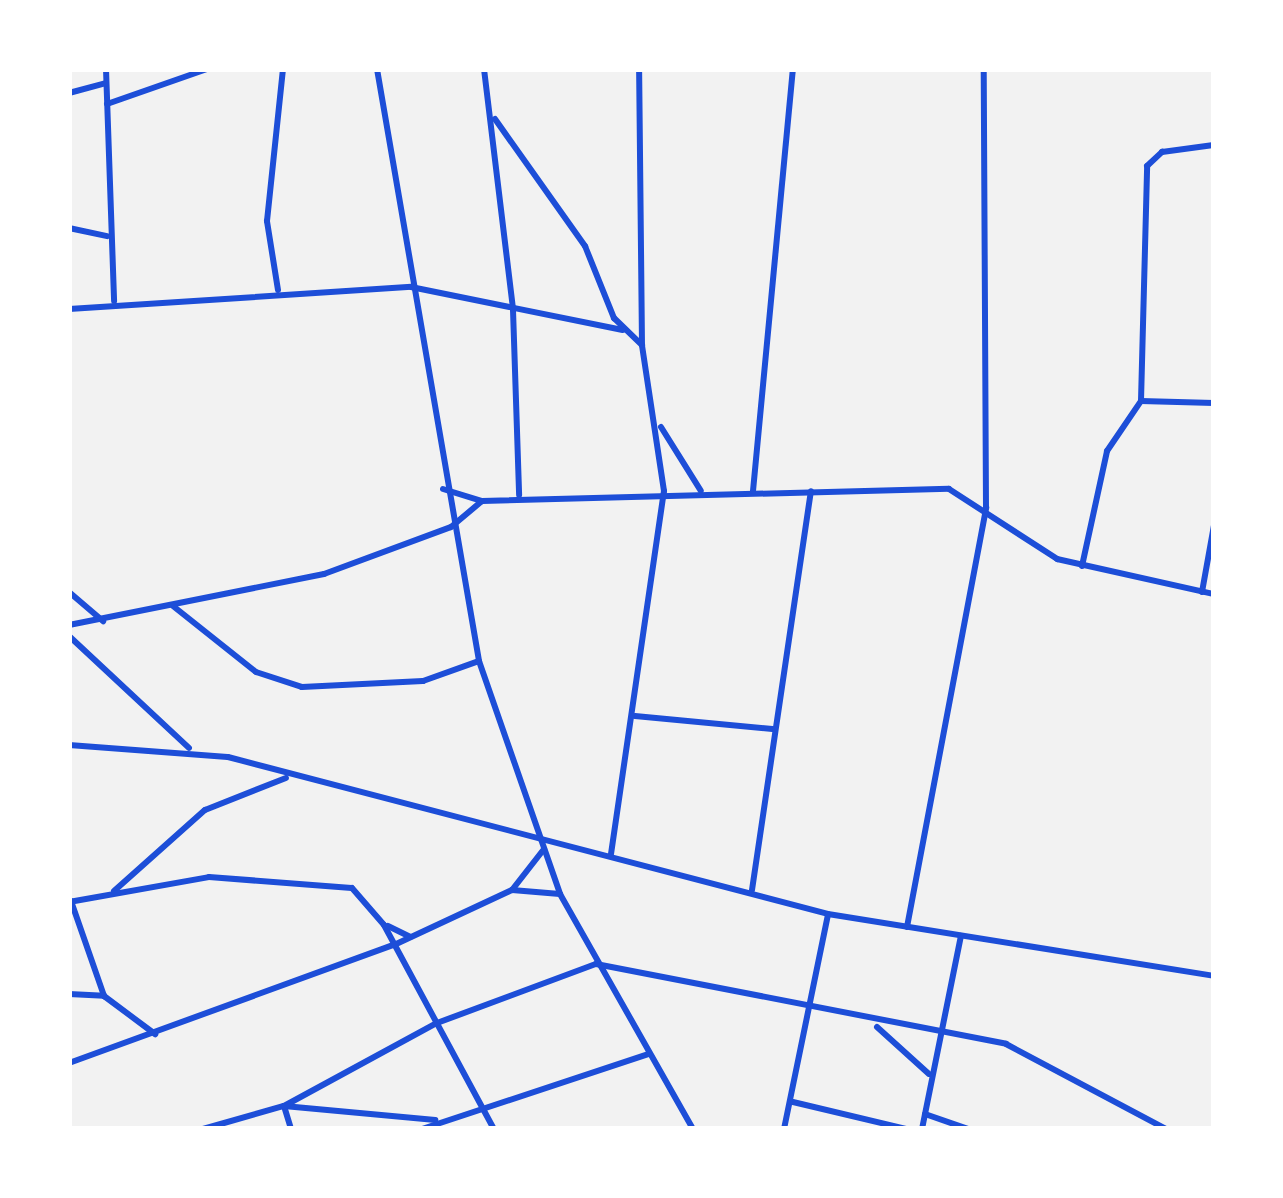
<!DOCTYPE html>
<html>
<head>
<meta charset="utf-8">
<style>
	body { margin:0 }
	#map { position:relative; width:1283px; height:1198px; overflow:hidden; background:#f2f2f2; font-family:"DejaVu Sans",sans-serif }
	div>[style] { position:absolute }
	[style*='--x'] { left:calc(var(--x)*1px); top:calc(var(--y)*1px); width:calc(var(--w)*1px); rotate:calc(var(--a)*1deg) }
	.minor>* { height:6px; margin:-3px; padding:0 3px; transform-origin:3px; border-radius:3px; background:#1d4ed8 }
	span { translate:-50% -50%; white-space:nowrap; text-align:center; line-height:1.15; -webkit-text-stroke:10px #fff; paint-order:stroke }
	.frame { position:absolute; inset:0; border:72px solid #fff; pointer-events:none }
</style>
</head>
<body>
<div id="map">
	<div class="minor">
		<div style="--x:106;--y:69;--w:232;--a:88"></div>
		<div style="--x:377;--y:69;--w:601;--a:80.22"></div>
		<div style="--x:479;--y:661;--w:247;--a:70.8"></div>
		<div style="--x:560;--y:894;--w:270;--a:60.5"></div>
		<div style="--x:484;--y:69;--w:243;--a:83.1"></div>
		<div style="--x:513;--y:310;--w:185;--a:88.1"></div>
		<div style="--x:69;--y:93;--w:38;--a:-15"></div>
		<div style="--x:107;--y:104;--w:106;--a:-19.3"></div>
		<div style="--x:495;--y:119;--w:156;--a:54.7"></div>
		<div style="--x:585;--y:246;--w:78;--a:68.1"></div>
		<div style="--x:614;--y:318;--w:39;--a:44"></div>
		<div style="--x:69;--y:228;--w:39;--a:12"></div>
		<div style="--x:278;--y:290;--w:70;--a:-99.1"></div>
		<div style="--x:267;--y:221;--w:153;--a:-84"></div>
		<div style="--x:69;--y:309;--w:343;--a:-3.7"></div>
		<div style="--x:411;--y:287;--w:216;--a:11.5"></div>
		<div style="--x:1141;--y:401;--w:235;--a:-88.5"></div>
		<div style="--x:1147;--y:166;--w:21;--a:-43"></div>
		<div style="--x:1162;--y:152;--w:52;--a:-7.7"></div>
		<div style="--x:661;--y:427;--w:75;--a:58"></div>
		<div style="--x:443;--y:489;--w:41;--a:17.1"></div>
		<div style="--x:482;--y:501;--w:467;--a:-1.5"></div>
		<div style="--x:949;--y:489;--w:129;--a:32.9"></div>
		<div style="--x:1057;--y:559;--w:161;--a:12.6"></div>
		<div style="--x:753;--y:491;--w:424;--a:-84.6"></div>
		<div style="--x:1082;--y:566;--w:118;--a:-77.7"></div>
		<div style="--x:1107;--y:451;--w:60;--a:-55.8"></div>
		<div style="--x:1141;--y:401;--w:73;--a:1.6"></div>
		<div style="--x:69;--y:592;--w:45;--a:40.5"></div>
		<div style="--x:1202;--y:592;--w:68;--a:-79.8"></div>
		<div style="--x:173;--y:606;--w:106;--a:38.5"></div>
		<div style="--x:256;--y:672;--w:48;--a:18.1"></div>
		<div style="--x:302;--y:687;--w:121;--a:-2.8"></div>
		<div style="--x:423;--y:681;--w:59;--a:-19.7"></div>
		<div style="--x:69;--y:625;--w:260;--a:-11.3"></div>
		<div style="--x:324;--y:574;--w:135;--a:-20.3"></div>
		<div style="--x:451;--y:527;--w:40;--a:-40"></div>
		<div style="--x:69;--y:636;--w:164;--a:43"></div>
		<div style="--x:635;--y:716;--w:138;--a:5.4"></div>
		<div style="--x:69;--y:745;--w:159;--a:4.3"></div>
		<div style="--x:228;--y:757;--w:620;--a:14.66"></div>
		<div style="--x:828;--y:914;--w:391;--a:9.1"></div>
		<div style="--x:611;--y:854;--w:367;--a:-81.7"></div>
		<div style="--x:664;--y:491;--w:148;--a:-98.6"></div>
		<div style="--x:642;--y:345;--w:276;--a:-90.6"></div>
		<div style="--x:512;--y:890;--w:48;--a:4.8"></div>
		<div style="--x:752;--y:890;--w:403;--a:-81.6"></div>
		<div style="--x:114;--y:891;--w:122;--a:-41.7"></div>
		<div style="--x:205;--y:810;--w:87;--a:-21.6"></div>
		<div style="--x:71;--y:901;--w:101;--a:70.8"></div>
		<div style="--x:104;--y:996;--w:64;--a:36.7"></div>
		<div style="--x:69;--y:902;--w:142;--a:-10.1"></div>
		<div style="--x:209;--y:877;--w:143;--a:4.4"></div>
		<div style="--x:352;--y:888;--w:49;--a:49.1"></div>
		<div style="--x:384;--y:925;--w:232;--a:61.7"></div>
		<div style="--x:388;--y:926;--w:25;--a:26"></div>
		<div style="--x:907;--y:927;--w:427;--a:-79.3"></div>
		<div style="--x:986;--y:507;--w:438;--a:-90.3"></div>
		<div style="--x:69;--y:994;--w:35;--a:3"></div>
		<div style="--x:877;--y:1027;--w:70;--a:42.1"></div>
		<div style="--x:69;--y:1063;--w:346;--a:-20"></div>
		<div style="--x:394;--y:945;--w:130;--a:-25"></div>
		<div style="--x:512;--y:890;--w:52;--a:-52"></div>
		<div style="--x:793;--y:1102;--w:116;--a:13.4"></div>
		<div style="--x:284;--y:1106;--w:152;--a:5.3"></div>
		<div style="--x:284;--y:1106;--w:24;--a:73"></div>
		<div style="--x:925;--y:1114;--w:46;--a:19.2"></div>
		<div style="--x:203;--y:1129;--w:84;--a:-15.9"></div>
		<div style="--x:284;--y:1106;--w:174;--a:-28.5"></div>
		<div style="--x:437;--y:1023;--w:170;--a:-20.4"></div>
		<div style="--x:596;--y:964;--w:418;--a:11"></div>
		<div style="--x:1006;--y:1044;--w:181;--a:28"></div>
		<div style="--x:422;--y:1129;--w:239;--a:-18.3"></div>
		<div style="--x:784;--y:1129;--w:219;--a:-78.4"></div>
		<div style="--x:922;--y:1129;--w:197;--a:-78.6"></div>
	</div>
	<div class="frame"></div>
</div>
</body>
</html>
